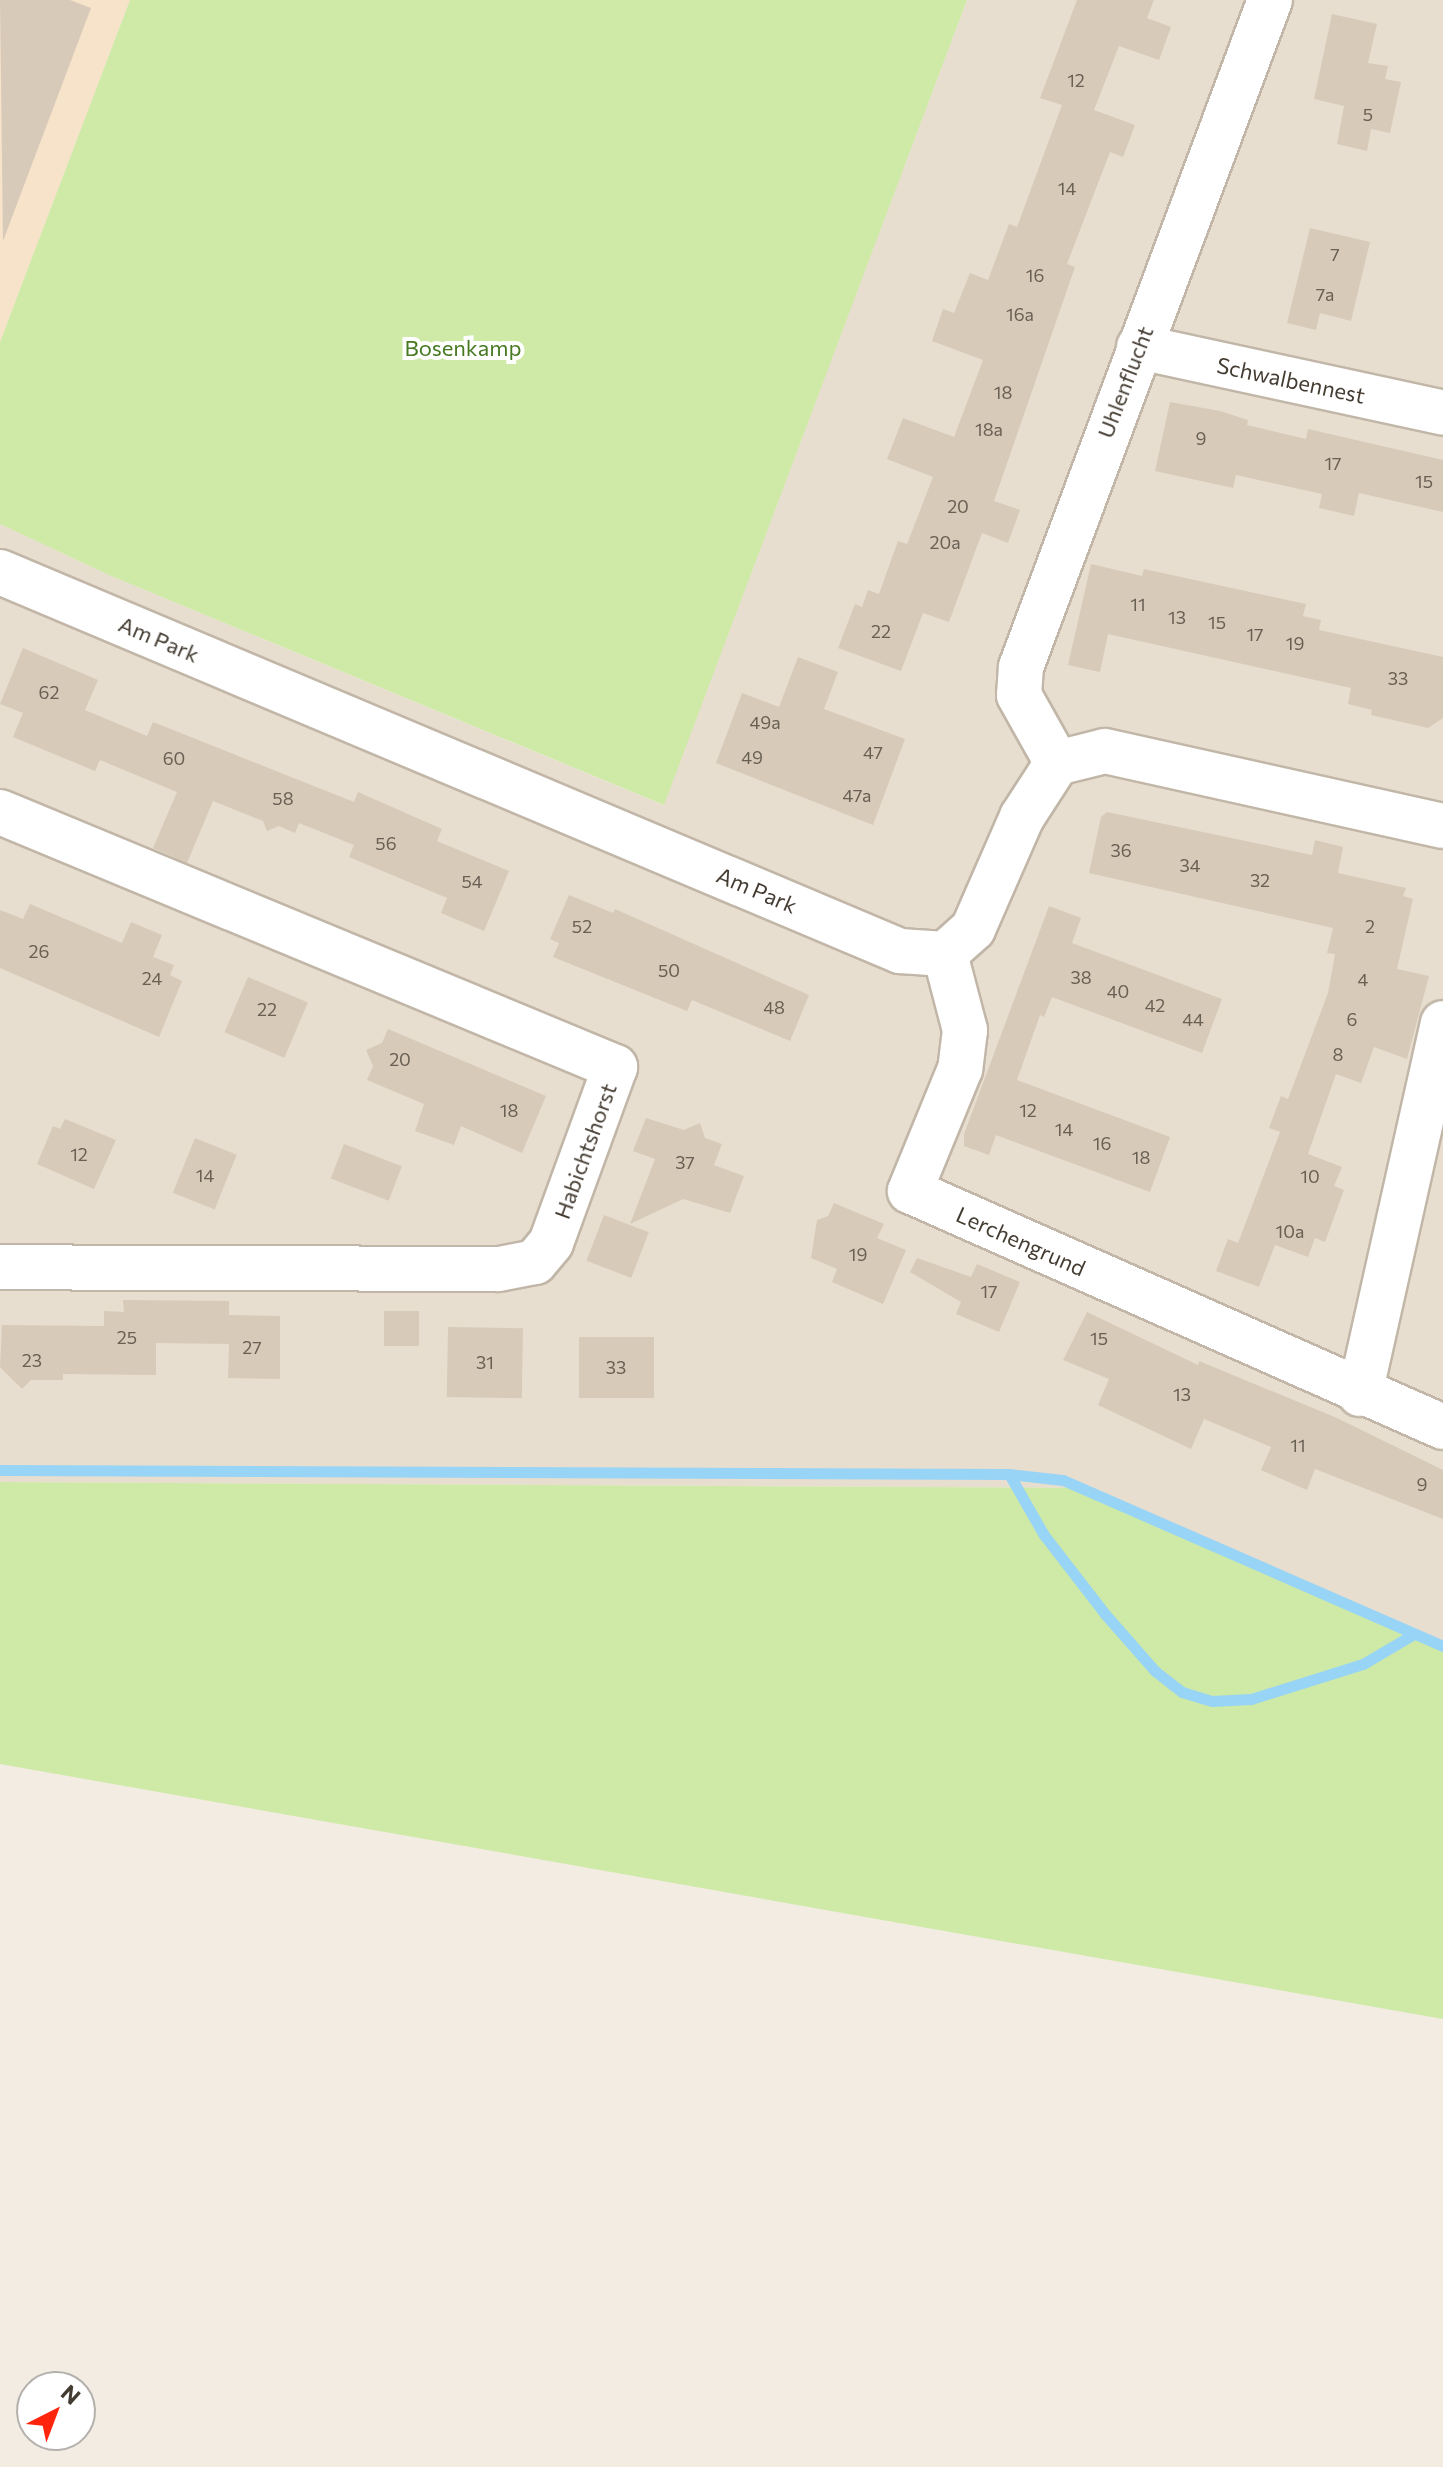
<!DOCTYPE html>
<html>
<head>
<meta charset="utf-8">
<style>
	body { margin:0 }
	#map { position:relative; width:1443px; height:2467px; overflow:hidden; background:#f2ece2; font-family:Commissioner,sans-serif }
	div>[style] { position:absolute }
	[style*='--x'] { left:calc(var(--x)*1px); top:calc(var(--y)*1px); width:calc(var(--w)*1px); rotate:calc(var(--a)*1deg) }
	.residential>* { inset:0; background:#e7decf }
	.commercial>* { inset:0; background:#f7e2ca }
	.green>* { inset:0; background:#cfeaa7 }
	.stream>* { height:11px; margin:-5.5px; padding:0 5.5px; transform-origin:5.5px; border-radius:5.5px; background:#98d4f5 }
	.building>* { inset:0; background:#d8cab9; transform-origin:0 0 }
	.roads { filter:drop-shadow(2px 0 #c1b6a7) drop-shadow(-2px 0 #c1b6a7) drop-shadow(0 2px #c1b6a7) drop-shadow(0 -2px #c1b6a7) }
	.street>* { height:44px; margin:-22px; padding:0 22px; transform-origin:22px; border-radius:22px; background:#fff }
	span { translate:-50% -50%; white-space:nowrap; text-align:center; line-height:1.15; -webkit-text-stroke:8px #fff; paint-order:stroke }
	.number-label { font-size:18px; color:#696054 }
	.number-label span { -webkit-text-stroke-width:0 }
	.park-label { font-size:22px; color:#477922 }
	.street-label { font-size:22px; color:#443c32 }
	.north { position:absolute; left:16px; top:2371px; width:80px; height:80px; box-sizing:border-box; background:#fff; border:2px solid #b4b1ad; border-radius:50%; rotate:42deg; font-size:22px; font-weight:700; line-height:32px; text-align:center; color:#443c32 }
	.north::after { content:''; display:block; margin:auto; width:28px; height:36px; background:#ff240c; clip-path:polygon(50% 0,100% 100%,50% 72%,0 100%) }
</style>
</head>
<body>
<div id="map">
	<div class="residential">
		<div style="clip-path:polygon(967px 0,1443px 0,1443px 1641px,1086px 1488px,0 1482px,0 524px,109px 575px,663px 805px)"></div>
	</div>
	<div class="commercial">
		<div style="clip-path:polygon(0 0,130px 0,0 342px)"></div>
	</div>
	<div class="green">
		<div style="clip-path:polygon(130px 0,967px 0,664px 805px,109px 575px,0 524px,0 342px)"></div>
		<div style="clip-path:polygon(0 1482px,1086px 1488px,1443px 1641px,1443px 2019px,0 1764px)"></div>
	</div>
	<div class="stream">
		<div style="--x:0;--y:1470;--w:1009;--a:0.23"></div>
		<div style="--x:1009;--y:1474;--w:54;--a:6.3"></div>
		<div style="--x:1063;--y:1480;--w:415;--a:23.6"></div>
		<div style="--x:1009;--y:1474;--w:70;--a:60.2"></div>
		<div style="--x:1044;--y:1535;--w:100;--a:52.3"></div>
		<div style="--x:1105;--y:1614;--w:76;--a:48.7"></div>
		<div style="--x:1155;--y:1671;--w:34;--a:38"></div>
		<div style="--x:1182;--y:1692;--w:31;--a:17"></div>
		<div style="--x:1212;--y:1701;--w:39;--a:-3"></div>
		<div style="--x:1251;--y:1699;--w:117;--a:-17.4"></div>
		<div style="--x:1363;--y:1664;--w:59;--a:-30.5"></div>
	</div>
	<div class="building">
		<div style="clip-path:polygon(0 0,70px 0,91px 8px,3px 241px)"></div>
		<div style="clip-path:polygon(1077px 0,1154px 0,1147px 18px,1171px 27px,1159px 60px,1119px 46px,1094px 110px,1135px 125px,1123px 157px,1110px 152px,1067px 264px,1075px 267px,994px 501px,1020px 510px,1008px 543px,982px 533px,949px 622px,923px 613px,901px 671px,838px 648px,855px 604px,862px 607px,868px 590px,879px 594px,898px 541px,907px 544px,933px 477px,887px 459px,903px 418px,954px 437px,983px 360px,932px 341px,943px 309px,954px 313px,970px 273px,988px 280px,1009px 224px,1017px 227px,1062px 105px,1040px 98px)"></div>
		<div style="clip-path:polygon(1332px 14px,1377px 24px,1368px 63px,1388px 66px,1385px 79px,1401px 82px,1390px 133px,1371px 129px,1367px 151px,1337px 144px,1344px 106px,1314px 99px)"></div>
		<div style="clip-path:polygon(1310px 228px,1370px 242px,1351px 321px,1320px 313px,1316px 330px,1287px 323px)"></div>
		<div style="clip-path:polygon(1170px 402px,1220px 411px,1248px 420px,1247px 425px,1306px 439px,1308px 429px,1443px 460px,1443px 512px,1359px 493px,1354px 516px,1319px 508px,1322px 494px,1236px 475px,1233px 488px,1155px 471px)"></div>
		<div style="clip-path:polygon(1091px 564px,1142px 576px,1144px 569px,1306px 604px,1303px 616px,1321px 620px,1319px 630px,1443px 657px,1443px 718px,1428px 728px,1371px 715px,1372px 710px,1348px 704px,1351px 688px,1108px 634px,1100px 672px,1068px 665px)"></div>
		<div style="clip-path:polygon(23px 648px,98px 680px,85px 710px,147px 736px,153px 722px,354px 802px,358px 792px,442px 829px,437px 841px,509px 871px,484px 931px,441px 913px,447px 898px,349px 857px,354px 845px,299px 823px,295px 833px,279px 826px,267px 831px,263px 821px,213px 801px,187px 863px,153px 848px,177px 792px,100px 760px,95px 771px,13px 737px,23px 713px,0 704px)"></div>
		<div style="clip-path:polygon(798px 657px,838px 672px,824px 709px,905px 739px,873px 825px,716px 763px,742px 693px,779px 707px)"></div>
		<div style="clip-path:polygon(1107px 812px,1312px 855px,1315px 840px,1343px 847px,1338px 873px,1406px 888px,1403px 896px,1413px 899px,1397px 969px,1429px 976px,1407px 1059px,1374px 1047px,1361px 1083px,1336px 1074px,1308px 1154px,1342px 1167px,1334px 1186px,1344px 1190px,1325px 1242px,1315px 1238px,1308px 1257px,1275px 1245px,1259px 1287px,1216px 1271px,1228px 1239px,1238px 1243px,1280px 1132px,1269px 1128px,1281px 1096px,1288px 1099px,1328px 993px,1335px 954px,1327px 953px,1333px 928px,1089px 873px,1101px 817px)"></div>
		<div style="clip-path:polygon(569px 895px,613px 913px,615px 909px,809px 995px,790px 1041px,692px 1000px,687px 1011px,553px 957px,559px 943px,550px 939px)"></div>
		<div style="clip-path:polygon(30px 904px,122px 943px,131px 922px,162px 935px,153px 957px,174px 965px,170px 975px,182px 981px,159px 1037px,0 968px,0 910px,23px 919px)"></div>
		<div style="clip-path:polygon(1049px 906px,1081px 918px,1072px 943px,1222px 999px,1202px 1053px,1052px 997px,1044px 1017px,1040px 1015px,1017px 1080px,1170px 1137px,1150px 1192px,996px 1135px,989px 1155px,964px 1146px,964px 1134px)"></div>
		<div style="left:248px;top:977px;width:65px;height:60px;rotate:23deg"></div>
		<div style="clip-path:polygon(388px 1029px,546px 1096px,522px 1153px,461px 1126px,454px 1145px,415px 1131px,424px 1104px,367px 1080px,373px 1066px,366px 1050px,382px 1043px)"></div>
		<div style="clip-path:polygon(646px 1118px,684px 1130px,700px 1123px,705px 1138px,722px 1144px,714px 1165px,744px 1176px,730px 1213px,683px 1199px,630px 1224px,655px 1159px,633px 1151px)"></div>
		<div style="clip-path:polygon(65px 1119px,116px 1140px,94px 1189px,37px 1164px,53px 1126px,60px 1129px)"></div>
		<div style="left:195px;top:1138px;width:45px;height:59px;rotate:22deg"></div>
		<div style="left:344px;top:1144px;width:62px;height:37px;rotate:21deg"></div>
		<div style="clip-path:polygon(834px 1203px,884px 1224px,877px 1238px,906px 1250px,883px 1304px,832px 1282px,837px 1269px,811px 1258px,817px 1220px,828px 1216px)"></div>
		<div style="left:604px;top:1215px;width:48px;height:49px;rotate:21deg"></div>
		<div style="clip-path:polygon(917px 1258px,971px 1277px,977px 1264px,1020px 1282px,999px 1332px,956px 1314px,961px 1302px,910px 1272px)"></div>
		<div style="clip-path:polygon(123px 1300px,229px 1301px,229px 1332px,229px 1315px,280px 1316px,280px 1379px,228px 1378px,229px 1344px,156px 1343px,156px 1375px,63px 1374px,63px 1380px,31px 1380px,22px 1389px,0 1367px,2px 1325px,104px 1326px,104px 1311px,124px 1312px)"></div>
		<div style="left:384px;top:1311px;width:35px;height:35px"></div>
		<div style="clip-path:polygon(1087px 1312px,1198px 1365px,1199px 1361px,1337px 1418px,1443px 1470px,1443px 1519px,1315px 1469px,1307px 1490px,1261px 1470px,1271px 1447px,1204px 1419px,1191px 1449px,1098px 1405px,1109px 1379px,1063px 1360px)"></div>
		<div style="left:448px;top:1327px;width:75px;height:70px;rotate:1deg"></div>
		<div style="left:579px;top:1337px;width:75px;height:61px"></div>
	</div>
	<div class="roads">
		<div class="street">
			<div style="--x:1139;--y:347;--w:311;--a:12.2"></div>
			<div style="--x:0;--y:572;--w:977;--a:22.84"></div>
			<div style="--x:900;--y:951;--w:45;--a:3.8"></div>
			<div style="--x:945;--y:954;--w:38;--a:-42"></div>
			<div style="--x:973;--y:929;--w:122;--a:-66.4"></div>
			<div style="--x:1022;--y:817;--w:64;--a:-57.1"></div>
			<div style="--x:1057;--y:763;--w:49;--a:-14"></div>
			<div style="--x:1105;--y:751;--w:346;--a:12.5"></div>
			<div style="--x:1057;--y:763;--w:78;--a:-119.2"></div>
			<div style="--x:1019;--y:695;--w:28;--a:-86"></div>
			<div style="--x:1021;--y:667;--w:712;--a:-69.53"></div>
			<div style="--x:0;--y:812;--w:666;--a:22.52"></div>
			<div style="--x:615;--y:1067;--w:187;--a:110"></div>
			<div style="--x:551;--y:1243;--w:25;--a:130"></div>
			<div style="--x:535;--y:1262;--w:38;--a:169"></div>
			<div style="--x:498;--y:1269;--w:498;--a:-179.8"></div>
			<div style="--x:945;--y:954;--w:79;--a:75.3"></div>
			<div style="--x:965;--y:1030;--w:39;--a:97"></div>
			<div style="--x:960;--y:1069;--w:132;--a:112.3"></div>
			<div style="--x:910;--y:1191;--w:583;--a:23.88"></div>
			<div style="--x:1360;--y:1394;--w:380;--a:-77.4"></div>
		</div>
	</div>
	<div class="number-label">
		<span style="left:1076px;top:80px">12</span>
		<span style="left:1368px;top:114px">5</span>
		<span style="left:1067px;top:188px">14</span>
		<span style="left:1335px;top:254px">7</span>
		<span style="left:1035px;top:275px">16</span>
		<span style="left:1325px;top:294px">7a</span>
		<span style="left:1020px;top:314px">16a</span>
		<span style="left:1003px;top:392px">18</span>
		<span style="left:989px;top:429px">18a</span>
		<span style="left:1201px;top:438px">9</span>
		<span style="left:1333px;top:463px">17</span>
		<span style="left:1424px;top:481px">15</span>
		<span style="left:958px;top:506px">20</span>
		<span style="left:945px;top:542px">20a</span>
		<span style="left:1138px;top:604px">11</span>
		<span style="left:1177px;top:617px">13</span>
		<span style="left:1217px;top:622px">15</span>
		<span style="left:881px;top:631px">22</span>
		<span style="left:1255px;top:634px">17</span>
		<span style="left:1295px;top:643px">19</span>
		<span style="left:1398px;top:678px">33</span>
		<span style="left:49px;top:692px">62</span>
		<span style="left:765px;top:722px">49a</span>
		<span style="left:873px;top:752px">47</span>
		<span style="left:752px;top:757px">49</span>
		<span style="left:174px;top:758px">60</span>
		<span style="left:857px;top:795px">47a</span>
		<span style="left:283px;top:798px">58</span>
		<span style="left:386px;top:843px">56</span>
		<span style="left:1121px;top:850px">36</span>
		<span style="left:1190px;top:865px">34</span>
		<span style="left:1260px;top:880px">32</span>
		<span style="left:472px;top:881px">54</span>
		<span style="left:582px;top:926px">52</span>
		<span style="left:1370px;top:926px">2</span>
		<span style="left:39px;top:951px">26</span>
		<span style="left:669px;top:970px">50</span>
		<span style="left:1081px;top:977px">38</span>
		<span style="left:152px;top:978px">24</span>
		<span style="left:1363px;top:979px">4</span>
		<span style="left:1118px;top:991px">40</span>
		<span style="left:1155px;top:1005px">42</span>
		<span style="left:774px;top:1007px">48</span>
		<span style="left:267px;top:1009px">22</span>
		<span style="left:1193px;top:1019px">44</span>
		<span style="left:1352px;top:1019px">6</span>
		<span style="left:1338px;top:1054px">8</span>
		<span style="left:400px;top:1059px">20</span>
		<span style="left:509px;top:1110px">18</span>
		<span style="left:1028px;top:1110px">12</span>
		<span style="left:1064px;top:1129px">14</span>
		<span style="left:1102px;top:1143px">16</span>
		<span style="left:79px;top:1154px">12</span>
		<span style="left:1141px;top:1157px">18</span>
		<span style="left:685px;top:1162px">37</span>
		<span style="left:205px;top:1175px">14</span>
		<span style="left:1310px;top:1176px">10</span>
		<span style="left:1290px;top:1231px">10a</span>
		<span style="left:858px;top:1254px">19</span>
		<span style="left:989px;top:1291px">17</span>
		<span style="left:127px;top:1337px">25</span>
		<span style="left:1099px;top:1338px">15</span>
		<span style="left:252px;top:1347px">27</span>
		<span style="left:32px;top:1360px">23</span>
		<span style="left:485px;top:1362px">31</span>
		<span style="left:616px;top:1367px">33</span>
		<span style="left:1182px;top:1394px">13</span>
		<span style="left:1298px;top:1445px">11</span>
		<span style="left:1422px;top:1484px">9</span>
	</div>
	<div class="park-label">
		<span style="left:463px;top:348px">Bosenkamp</span>
	</div>
	<div class="street-label">
		<span style="left:1291px;top:380px;rotate:12deg">Schwalbennest</span>
		<span style="left:1125px;top:382px;rotate:-69deg">Uhlenflucht</span>
		<span style="left:159px;top:639px;rotate:23deg">Am Park</span>
		<span style="left:757px;top:890px;rotate:23deg">Am Park</span>
		<span style="left:585px;top:1151px;rotate:-70deg">Habichtshorst</span>
		<span style="left:1021px;top:1241px;rotate:24deg">Lerchengrund</span>
	</div>
	<div class="north">N</div>
</div>
</body>
</html>
